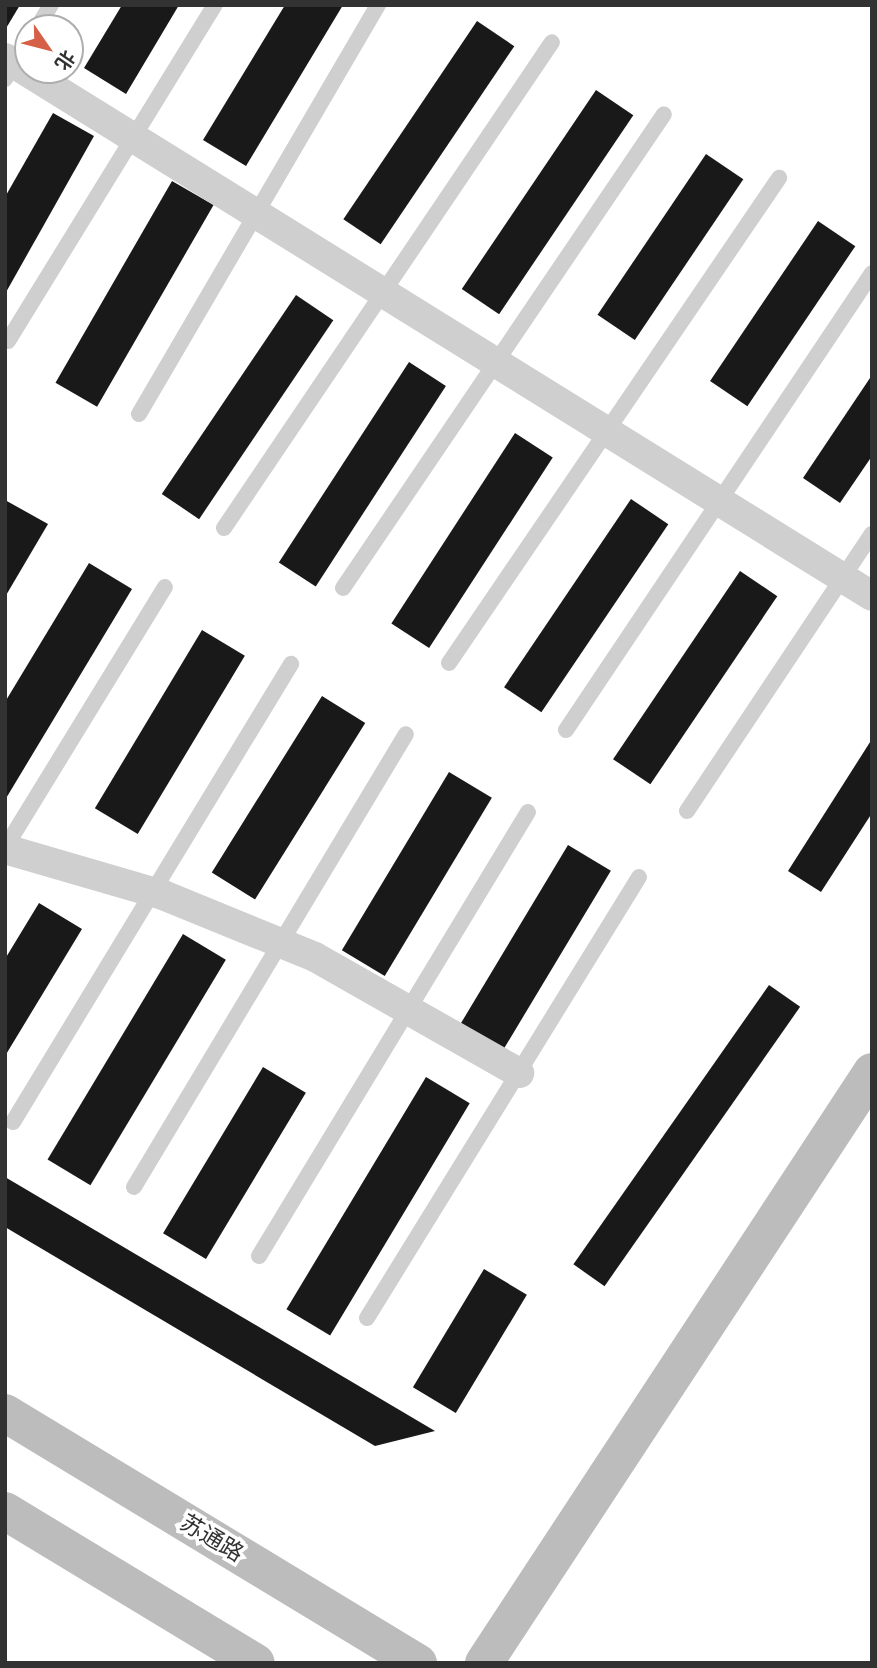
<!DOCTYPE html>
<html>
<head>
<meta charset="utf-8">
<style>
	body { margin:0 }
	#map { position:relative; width:877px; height:1668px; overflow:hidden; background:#fff; font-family:Rubik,"Noto Sans SC",sans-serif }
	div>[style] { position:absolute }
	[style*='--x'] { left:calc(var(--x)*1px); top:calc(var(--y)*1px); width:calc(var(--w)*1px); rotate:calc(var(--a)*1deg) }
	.building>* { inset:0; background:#191919; transform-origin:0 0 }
	.lane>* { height:16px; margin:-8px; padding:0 8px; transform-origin:8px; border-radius:8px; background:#cfcfcf }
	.street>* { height:30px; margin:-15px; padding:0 15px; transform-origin:15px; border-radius:15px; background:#cfcfcf }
	.secondary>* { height:38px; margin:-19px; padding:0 19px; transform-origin:19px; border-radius:19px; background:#bcbcbc }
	span { translate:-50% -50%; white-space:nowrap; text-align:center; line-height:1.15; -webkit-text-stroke:7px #fff; paint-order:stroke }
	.street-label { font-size:23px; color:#323232 }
	.frame { position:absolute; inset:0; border:7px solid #323232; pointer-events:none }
	.north { position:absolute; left:14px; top:14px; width:70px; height:70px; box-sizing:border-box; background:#fff; border:2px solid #adadad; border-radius:50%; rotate:125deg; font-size:19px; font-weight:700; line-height:28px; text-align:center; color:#323232 }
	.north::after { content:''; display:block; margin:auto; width:24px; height:32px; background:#d66047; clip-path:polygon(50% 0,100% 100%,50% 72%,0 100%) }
</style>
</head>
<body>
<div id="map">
	<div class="building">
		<div style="clip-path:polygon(5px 5px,20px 5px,5px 30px)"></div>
		<div style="clip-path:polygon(122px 5px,179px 5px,126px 94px,84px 68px)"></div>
		<div style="clip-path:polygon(285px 5px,343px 5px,246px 166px,203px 140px)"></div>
		<div style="left:477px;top:21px;width:45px;height:239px;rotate:34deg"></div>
		<div style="left:596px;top:90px;width:45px;height:240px;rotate:34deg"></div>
		<div style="clip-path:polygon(53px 113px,94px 136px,5px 294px,5px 197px)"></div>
		<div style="left:706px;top:154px;width:45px;height:194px;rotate:34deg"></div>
		<div style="left:172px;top:181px;width:48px;height:233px;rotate:30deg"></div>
		<div style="left:818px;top:221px;width:45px;height:193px;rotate:34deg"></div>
		<div style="left:296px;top:295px;width:45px;height:240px;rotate:34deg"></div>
		<div style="left:409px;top:362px;width:44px;height:239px;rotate:33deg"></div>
		<div style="clip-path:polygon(872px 375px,872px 456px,840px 503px,803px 478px)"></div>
		<div style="left:515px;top:433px;width:45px;height:227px;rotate:33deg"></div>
		<div style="left:631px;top:499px;width:45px;height:227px;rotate:34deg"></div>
		<div style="clip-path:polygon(5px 500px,48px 524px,5px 597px)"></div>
		<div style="clip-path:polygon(89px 563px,132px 589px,5px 800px,5px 702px)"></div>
		<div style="left:740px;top:571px;width:45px;height:227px;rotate:34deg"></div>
		<div style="left:202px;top:630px;width:50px;height:208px;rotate:31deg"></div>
		<div style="left:322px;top:696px;width:51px;height:208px;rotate:32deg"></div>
		<div style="clip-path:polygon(872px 739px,872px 813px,821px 892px,788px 871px)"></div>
		<div style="left:449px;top:772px;width:50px;height:208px;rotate:31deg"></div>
		<div style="left:568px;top:845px;width:50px;height:208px;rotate:31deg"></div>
		<div style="clip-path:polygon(39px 903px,82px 929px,5px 1056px,5px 959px)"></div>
		<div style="left:183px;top:934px;width:50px;height:263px;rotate:31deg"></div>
		<div style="left:769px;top:985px;width:38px;height:341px;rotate:35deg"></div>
		<div style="left:263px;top:1067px;width:50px;height:194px;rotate:31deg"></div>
		<div style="left:426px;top:1077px;width:51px;height:271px;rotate:31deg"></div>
		<div style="clip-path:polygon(5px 1177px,435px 1431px,375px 1446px,5px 1227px)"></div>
		<div style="left:484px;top:1269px;width:50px;height:138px;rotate:31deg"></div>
	</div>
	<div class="lane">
		<div style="--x:37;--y:28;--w:27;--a:-59"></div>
		<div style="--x:5;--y:79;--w:44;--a:-58.1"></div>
		<div style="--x:8;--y:341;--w:395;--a:-58.4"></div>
		<div style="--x:139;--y:414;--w:474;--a:-59.7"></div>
		<div style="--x:224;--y:528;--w:586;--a:-55.98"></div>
		<div style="--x:343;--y:588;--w:572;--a:-55.89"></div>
		<div style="--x:449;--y:663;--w:587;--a:-55.77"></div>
		<div style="--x:566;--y:730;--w:550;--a:-56.19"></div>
		<div style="--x:687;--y:811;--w:333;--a:-56.3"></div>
		<div style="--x:5;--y:848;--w:306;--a:-58.5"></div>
		<div style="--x:13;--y:1122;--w:536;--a:-58.74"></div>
		<div style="--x:134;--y:1187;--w:528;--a:-59.02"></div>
		<div style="--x:259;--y:1256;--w:519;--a:-58.79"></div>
		<div style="--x:367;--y:1318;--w:518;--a:-58.33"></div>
	</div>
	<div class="street">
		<div style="--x:5;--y:58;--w:1020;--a:31.82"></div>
		<div style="--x:5;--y:849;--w:165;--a:16.2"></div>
		<div style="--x:163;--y:895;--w:164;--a:22.2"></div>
		<div style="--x:315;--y:957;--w:235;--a:29.6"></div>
	</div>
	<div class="secondary">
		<div style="--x:5;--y:1413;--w:483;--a:31.2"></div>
		<div style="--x:5;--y:1511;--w:293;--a:31.2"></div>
		<div style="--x:484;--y:1663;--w:707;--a:-56.71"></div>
	</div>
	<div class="street-label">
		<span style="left:212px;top:1538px;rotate:31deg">苏通路</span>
	</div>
	<div class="frame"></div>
	<div class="north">北</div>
</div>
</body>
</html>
